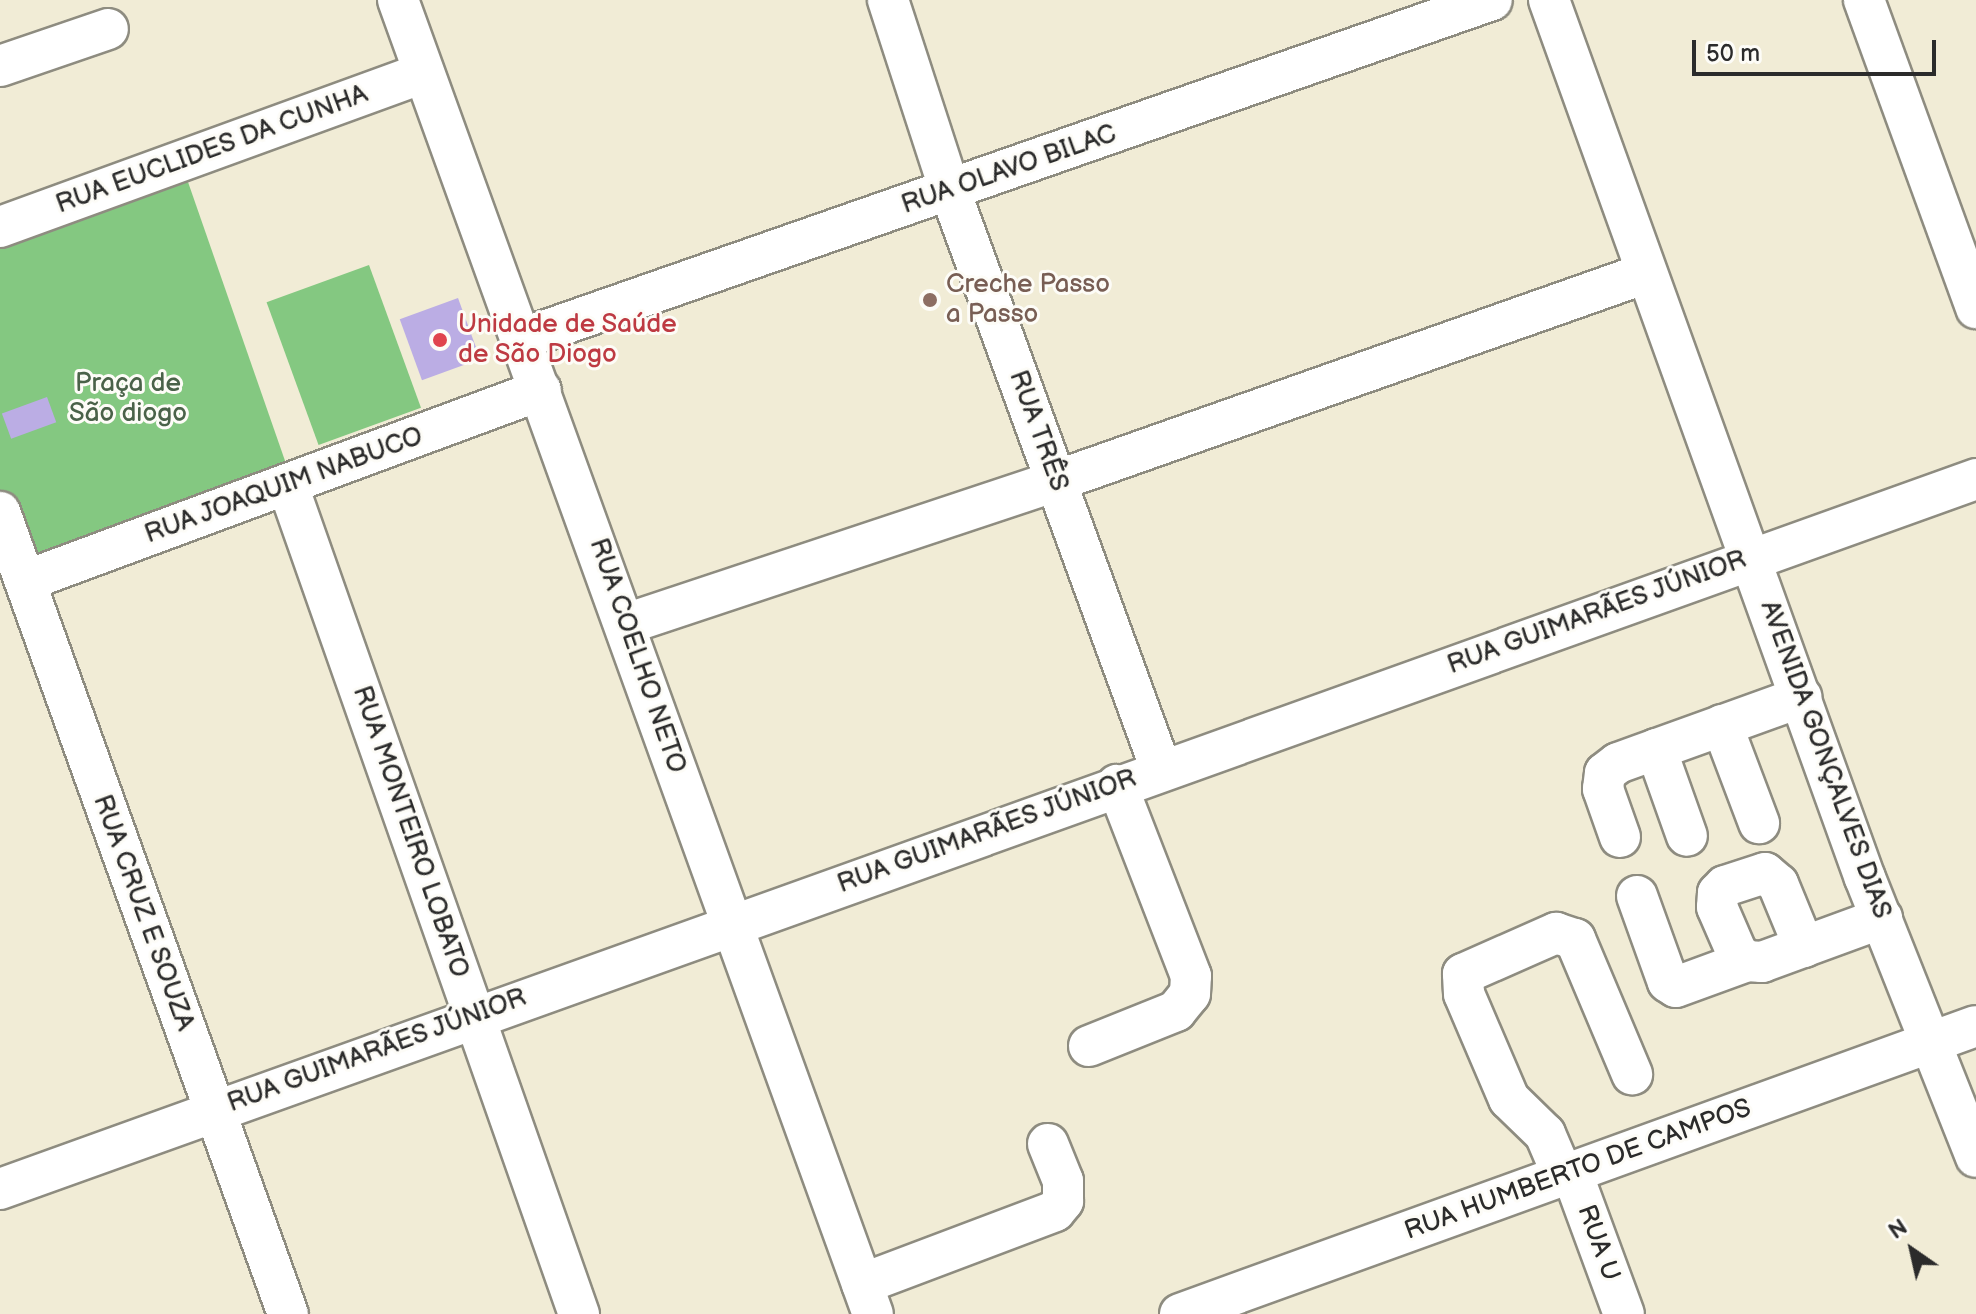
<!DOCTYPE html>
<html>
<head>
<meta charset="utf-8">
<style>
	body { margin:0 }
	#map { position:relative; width:1976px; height:1314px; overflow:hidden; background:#f1ecd6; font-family:"Balsamiq Sans",sans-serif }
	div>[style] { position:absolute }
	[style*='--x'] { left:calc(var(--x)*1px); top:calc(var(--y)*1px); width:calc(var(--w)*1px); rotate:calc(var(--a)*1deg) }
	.green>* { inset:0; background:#84c881; transform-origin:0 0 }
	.building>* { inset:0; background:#bbade4; transform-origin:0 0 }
	.roads { filter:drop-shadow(2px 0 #8e8c80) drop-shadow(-2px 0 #8e8c80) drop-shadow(0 2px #8e8c80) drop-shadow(0 -2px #8e8c80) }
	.minor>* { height:40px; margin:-20px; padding:0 20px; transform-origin:20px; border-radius:20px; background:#fff }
	.dots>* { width:22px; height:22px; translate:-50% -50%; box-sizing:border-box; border:4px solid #fdfcf7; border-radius:50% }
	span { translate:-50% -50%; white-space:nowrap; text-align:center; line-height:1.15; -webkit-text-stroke:6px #fdfcf7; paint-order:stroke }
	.street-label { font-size:26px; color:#2b2b2b }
	.education-label { font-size:26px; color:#785e54 }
	.left { translate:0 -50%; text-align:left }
	.health-label { font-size:26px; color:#be3a42 }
	.park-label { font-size:26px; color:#4a6249 }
	.north { position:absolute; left:1872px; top:1210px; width:80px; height:80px; -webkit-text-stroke:6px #fdfcf7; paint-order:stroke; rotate:326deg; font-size:22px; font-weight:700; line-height:32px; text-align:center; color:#2b2b2b }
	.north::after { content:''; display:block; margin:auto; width:28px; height:36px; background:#2b2b2b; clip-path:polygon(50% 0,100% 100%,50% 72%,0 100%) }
	.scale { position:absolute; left:1692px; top:40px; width:244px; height:36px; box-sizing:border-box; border:4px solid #2b2b2b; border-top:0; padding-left:10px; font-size:24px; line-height:28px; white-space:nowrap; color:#2b2b2b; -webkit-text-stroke:6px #fdfcf7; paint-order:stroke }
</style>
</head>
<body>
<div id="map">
	<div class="green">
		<div style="clip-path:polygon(188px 182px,291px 478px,24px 572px,0 504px,0 247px)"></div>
		<div style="left:369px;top:265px;width:152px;height:109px;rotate:70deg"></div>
	</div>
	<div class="building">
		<div style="left:458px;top:298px;width:65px;height:62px;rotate:70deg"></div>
		<div style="left:47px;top:397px;width:27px;height:48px;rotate:70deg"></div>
	</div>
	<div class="roads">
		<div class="minor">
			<div style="--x:398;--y:0;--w:1397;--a:70.13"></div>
			<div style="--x:888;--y:0;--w:201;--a:72"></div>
			<div style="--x:950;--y:191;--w:615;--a:69.95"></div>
			<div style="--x:1549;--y:0;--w:933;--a:70.21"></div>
			<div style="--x:1865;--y:878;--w:300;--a:68.3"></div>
			<div style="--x:1864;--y:0;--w:328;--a:70"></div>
			<div style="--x:0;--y:66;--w:114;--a:-18.9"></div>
			<div style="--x:0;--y:227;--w:451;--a:-20"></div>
			<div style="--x:524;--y:338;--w:1025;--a:-19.25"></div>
			<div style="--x:288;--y:486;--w:878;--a:70.64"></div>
			<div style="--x:0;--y:512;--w:852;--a:70.25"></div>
			<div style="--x:25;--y:581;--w:550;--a:-20.31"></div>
			<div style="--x:626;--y:624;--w:453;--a:-18.4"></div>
			<div style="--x:1056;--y:481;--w:626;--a:-19.42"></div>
			<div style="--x:1722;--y:725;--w:105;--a:69.3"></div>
			<div style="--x:1656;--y:749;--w:92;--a:70.4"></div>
			<div style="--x:1620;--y:837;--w:51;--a:-109.5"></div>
			<div style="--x:1603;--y:789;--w:16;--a:-83"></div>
			<div style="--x:1605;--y:773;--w:16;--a:-38"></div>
			<div style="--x:1618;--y:763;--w:195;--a:-19.8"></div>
			<div style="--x:1637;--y:896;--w:91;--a:70.2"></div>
			<div style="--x:1668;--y:982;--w:9;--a:32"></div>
			<div style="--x:1676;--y:987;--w:76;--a:-20.1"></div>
			<div style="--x:1804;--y:947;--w:68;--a:-112.4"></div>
			<div style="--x:1778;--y:884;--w:17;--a:-140"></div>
			<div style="--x:1765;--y:873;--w:42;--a:162"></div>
			<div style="--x:1725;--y:886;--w:10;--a:135"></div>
			<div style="--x:1718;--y:893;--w:14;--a:94"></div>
			<div style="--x:1717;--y:907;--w:50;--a:66.5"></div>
			<div style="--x:1737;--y:953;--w:13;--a:39"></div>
			<div style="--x:1747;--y:961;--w:15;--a:4"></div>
			<div style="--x:1762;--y:962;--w:128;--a:-20.1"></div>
			<div style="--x:1089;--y:1046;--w:94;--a:-21.9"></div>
			<div style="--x:1176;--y:1011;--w:22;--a:-51"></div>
			<div style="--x:1190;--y:994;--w:18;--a:-87"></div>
			<div style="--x:1191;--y:976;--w:205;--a:-111.2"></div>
			<div style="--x:1572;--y:1173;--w:150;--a:69.8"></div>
			<div style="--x:1563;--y:1176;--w:46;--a:-113.2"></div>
			<div style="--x:1545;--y:1134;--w:50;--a:-135.8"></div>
			<div style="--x:1509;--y:1099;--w:114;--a:-113.2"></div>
			<div style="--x:1464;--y:994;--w:20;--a:-93"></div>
			<div style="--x:1463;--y:974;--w:102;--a:-23.8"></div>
			<div style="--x:1556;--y:933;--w:20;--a:18"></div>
			<div style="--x:1575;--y:939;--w:147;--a:67.1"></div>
			<div style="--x:0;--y:1189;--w:2100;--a:-19.76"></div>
			<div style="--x:862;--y:1284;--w:206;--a:-20.7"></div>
			<div style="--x:1055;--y:1211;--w:13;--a:-51"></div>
			<div style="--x:1063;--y:1201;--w:20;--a:-90"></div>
			<div style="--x:1063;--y:1181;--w:40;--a:-112"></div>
			<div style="--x:1180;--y:1314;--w:846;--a:-19.89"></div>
		</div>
	</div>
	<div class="dots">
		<div style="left:930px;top:300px;background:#8d6e63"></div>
		<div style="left:440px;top:340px;background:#e0444e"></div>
	</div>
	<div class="street-label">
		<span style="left:212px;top:150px;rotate:-20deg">RUA EUCLIDES DA CUNHA</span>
		<span style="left:1009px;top:170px;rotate:-19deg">RUA OLAVO BILAC</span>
		<span style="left:1038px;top:431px;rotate:70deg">RUA TRÊS</span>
		<span style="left:284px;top:486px;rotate:-20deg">RUA JOAQUIM NABUCO</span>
		<span style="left:1597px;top:613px;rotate:-20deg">RUA GUIMARÃES JÚNIOR</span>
		<span style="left:637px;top:656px;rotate:71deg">RUA COELHO NETO</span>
		<span style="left:1825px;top:760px;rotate:70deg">AVENIDA GONÇALVES DIAS</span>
		<span style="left:410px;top:832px;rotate:71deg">RUA MONTEIRO LOBATO</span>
		<span style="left:987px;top:832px;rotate:-20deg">RUA GUIMARÃES JÚNIOR</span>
		<span style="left:143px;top:913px;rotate:70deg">RUA CRUZ E SOUZA</span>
		<span style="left:377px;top:1051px;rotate:-20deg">RUA GUIMARÃES JÚNIOR</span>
		<span style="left:1578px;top:1170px;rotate:-20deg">RUA HUMBERTO DE CAMPOS</span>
		<span style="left:1598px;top:1243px;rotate:70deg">RUA U</span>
	</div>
	<div class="education-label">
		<span class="left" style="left:946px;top:300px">Creche Passo<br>a Passo</span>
	</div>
	<div class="health-label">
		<span class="left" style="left:458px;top:340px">Unidade de Saúde<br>de São Diogo</span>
	</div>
	<div class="park-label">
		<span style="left:128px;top:399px">Praça de<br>São diogo</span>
	</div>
	<div class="north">N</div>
	<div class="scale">50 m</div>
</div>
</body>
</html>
